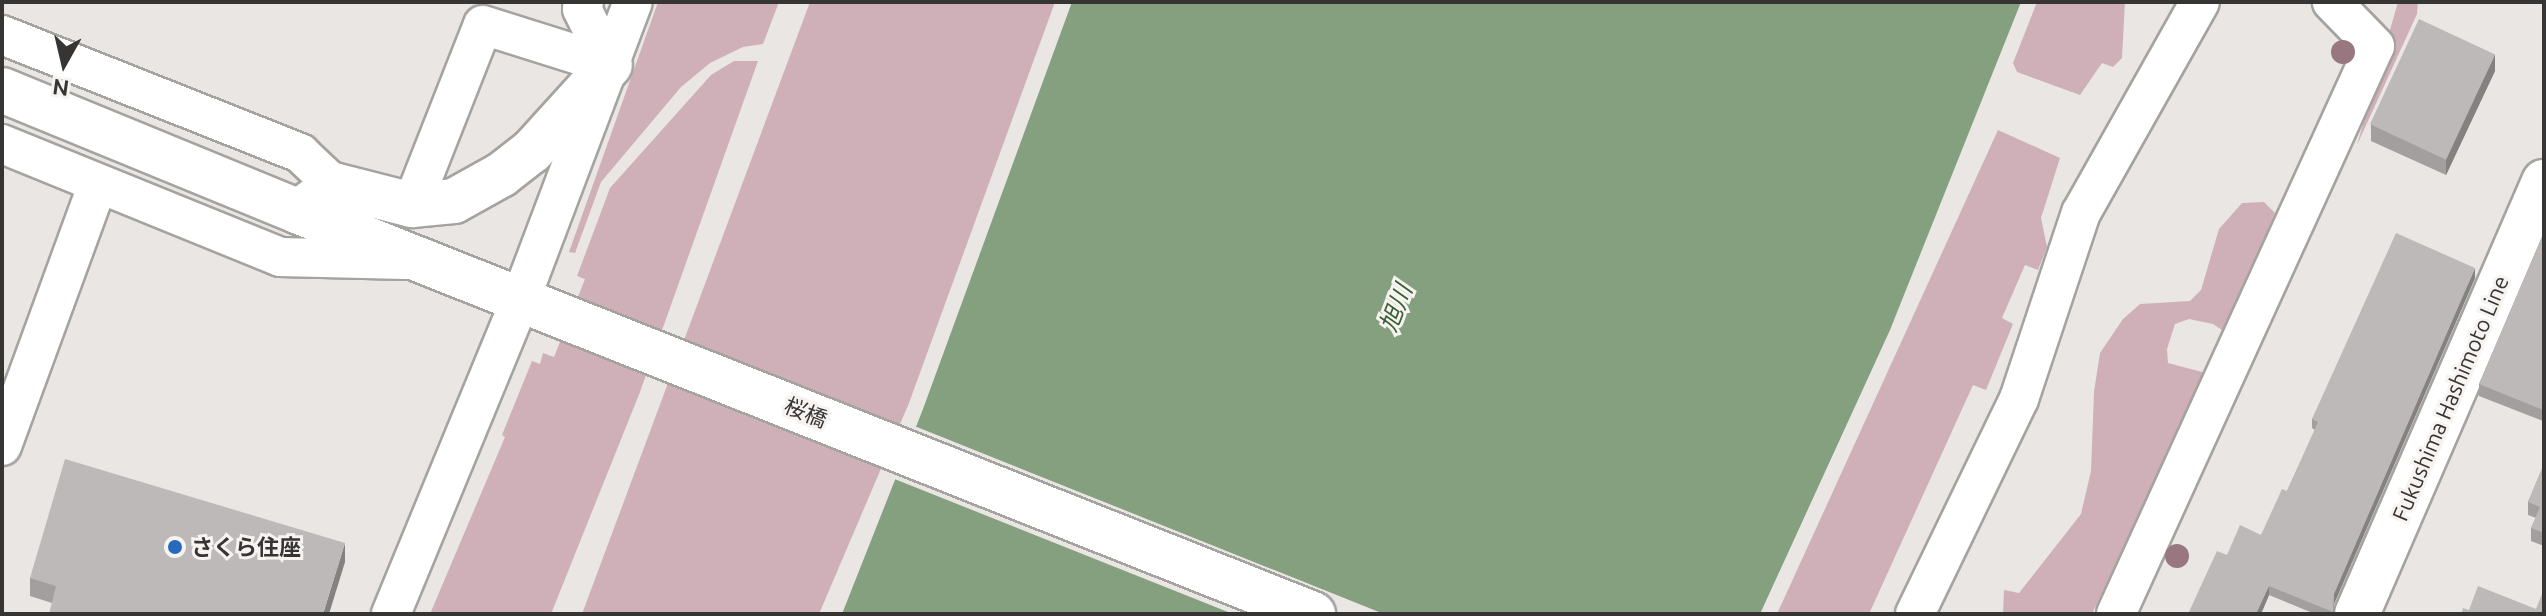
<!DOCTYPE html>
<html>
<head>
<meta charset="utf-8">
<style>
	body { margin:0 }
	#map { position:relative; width:2546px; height:616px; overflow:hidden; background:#e9e6e3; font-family:Ubuntu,"Noto Sans JP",sans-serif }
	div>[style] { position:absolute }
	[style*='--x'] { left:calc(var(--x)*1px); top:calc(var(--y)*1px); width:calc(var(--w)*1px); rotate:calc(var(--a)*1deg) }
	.green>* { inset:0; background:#d0b0b8 }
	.water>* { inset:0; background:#85a07f }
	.pier>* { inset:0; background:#e9e6e3 }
	.roads { filter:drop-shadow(2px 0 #a5a3a0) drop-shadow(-2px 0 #a5a3a0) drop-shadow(0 2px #a5a3a0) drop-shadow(0 -2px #a5a3a0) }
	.street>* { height:38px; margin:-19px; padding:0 19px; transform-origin:19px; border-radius:19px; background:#fff }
	.secondary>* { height:44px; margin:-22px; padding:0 22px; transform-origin:22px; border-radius:22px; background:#fff }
	.trees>* { width:24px; height:24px; margin:-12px; border-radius:50%; background:#987781 }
	.wall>* { inset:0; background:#a29f9e }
	.shaded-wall>* { inset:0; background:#848281 }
	.building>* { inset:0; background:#bcb9b8; transform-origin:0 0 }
	.dots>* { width:22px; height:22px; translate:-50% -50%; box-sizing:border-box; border:4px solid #f6f3f1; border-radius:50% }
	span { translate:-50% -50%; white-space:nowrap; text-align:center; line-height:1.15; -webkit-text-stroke:6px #f6f3f1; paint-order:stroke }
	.street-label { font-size:22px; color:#363534 }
	.poi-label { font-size:22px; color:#363534; font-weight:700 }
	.left { translate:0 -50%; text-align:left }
	.water-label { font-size:24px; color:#385f30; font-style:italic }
	.frame { position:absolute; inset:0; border:4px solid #363534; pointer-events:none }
	.north { position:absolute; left:24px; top:24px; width:80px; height:80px; -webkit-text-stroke:6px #f6f3f1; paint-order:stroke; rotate:188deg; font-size:22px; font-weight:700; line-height:32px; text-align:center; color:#363534 }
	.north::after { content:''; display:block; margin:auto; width:28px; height:36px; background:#363534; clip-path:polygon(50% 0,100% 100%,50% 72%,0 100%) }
</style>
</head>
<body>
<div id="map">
	<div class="green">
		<div style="clip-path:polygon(658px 2px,779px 2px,763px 44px,743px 47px,710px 63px,681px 87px,601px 182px,575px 253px,569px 252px)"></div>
		<div style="clip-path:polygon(810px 2px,1055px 2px,909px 403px,819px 614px,582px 614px)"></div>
		<div style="clip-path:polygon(2037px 2px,2125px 2px,2122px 58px,2113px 67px,2102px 63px,2080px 95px,2017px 72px,2013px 63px)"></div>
		<div style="clip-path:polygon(2398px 2px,2418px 2px,2417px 14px,2357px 145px)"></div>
		<div style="clip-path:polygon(734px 61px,758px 61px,640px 392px,551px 614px,430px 614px,505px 437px,502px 435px,532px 361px,540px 364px,543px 353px,554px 357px,585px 279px,577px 276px,610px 188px,711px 75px)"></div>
		<div style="clip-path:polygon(1998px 130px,2060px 158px,2041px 218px,2047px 247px,2038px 270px,2025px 265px,2002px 318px,2013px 324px,1986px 390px,1973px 385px,1869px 614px,1777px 614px)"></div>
		<div style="clip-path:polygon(2264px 202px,2275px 213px,2225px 332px,2213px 324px,2189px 319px,2175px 324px,2167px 349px,2168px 363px,2206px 373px,2092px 614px,2003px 614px,2004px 590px,2019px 593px,2081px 514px,2091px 471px,2094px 392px,2100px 353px,2123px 319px,2140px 304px,2190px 301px,2201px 290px,2219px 229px,2242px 203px)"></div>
	</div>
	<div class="water">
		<div style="clip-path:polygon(1072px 2px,2021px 2px,1890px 330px,1760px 614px,842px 614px,923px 409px)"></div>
	</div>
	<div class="pier">
		<div style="clip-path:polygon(912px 425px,1384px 614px,1233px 614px,892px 478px)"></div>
	</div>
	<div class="roads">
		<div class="street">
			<div style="--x:584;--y:2;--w:7;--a:106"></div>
			<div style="--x:582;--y:9;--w:63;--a:63.4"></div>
			<div style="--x:2;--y:35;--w:321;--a:21.6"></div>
			<div style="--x:300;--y:153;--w:47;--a:43.3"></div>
			<div style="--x:2;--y:144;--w:300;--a:22.1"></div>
			<div style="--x:280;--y:257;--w:126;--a:1.4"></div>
			<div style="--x:412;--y:205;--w:193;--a:-68.5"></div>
			<div style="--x:483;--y:25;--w:133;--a:17.5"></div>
			<div style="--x:2;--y:446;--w:279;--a:-69.9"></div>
			<div style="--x:391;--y:614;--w:342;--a:-67.6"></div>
			<div style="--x:521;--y:298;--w:316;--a:-69.3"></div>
			<div style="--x:1915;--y:614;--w:239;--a:-64.2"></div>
			<div style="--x:2019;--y:399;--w:196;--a:-71.6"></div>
			<div style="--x:2081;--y:213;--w:242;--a:-60.6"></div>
			<div style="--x:2116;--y:614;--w:624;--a:-65.49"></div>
			<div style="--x:2375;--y:46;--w:62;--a:-134.3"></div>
		</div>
		<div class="secondary">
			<div style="--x:2;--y:90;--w:321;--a:22.3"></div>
			<div style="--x:299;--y:212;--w:1091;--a:21.63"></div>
			<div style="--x:299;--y:212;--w:44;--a:-37.6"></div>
			<div style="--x:334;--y:185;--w:81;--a:14.4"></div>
			<div style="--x:412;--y:205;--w:42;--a:-5.4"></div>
			<div style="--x:454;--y:201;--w:54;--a:-29"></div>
			<div style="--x:501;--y:175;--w:39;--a:-38"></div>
			<div style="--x:532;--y:151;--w:116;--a:-47.8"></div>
			<div style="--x:2357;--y:614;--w:471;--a:-66.6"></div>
		</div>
	</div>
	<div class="trees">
		<div style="left:2343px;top:52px"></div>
		<div style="left:2177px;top:556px"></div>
	</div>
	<div class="wall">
		<div style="clip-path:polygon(2495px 71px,2446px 175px,2371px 141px,2371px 125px)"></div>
		<div style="clip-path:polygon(2544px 232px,2543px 421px,2479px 396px,2479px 384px)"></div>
		<div style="clip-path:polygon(2475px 278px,2334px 604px,2334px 614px,2315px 614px,2269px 595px,2261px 614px,2188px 614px,2227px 555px,2261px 535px,2287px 491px,2315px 430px,2312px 428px,2312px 419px)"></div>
		<div style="clip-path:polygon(2544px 464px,2544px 546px,2531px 541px,2531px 528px,2536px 518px,2528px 515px,2528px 502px)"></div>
		<div style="clip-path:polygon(345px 562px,52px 603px,30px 596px,30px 578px)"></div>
	</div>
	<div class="shaded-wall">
		<div style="clip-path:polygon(2495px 54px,2495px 71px,2446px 175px,2446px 158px)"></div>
		<div style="clip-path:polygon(2475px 268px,2475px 278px,2334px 604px,2333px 614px,2334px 594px)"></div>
		<div style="clip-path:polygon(345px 543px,345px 562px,329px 614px,323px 614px)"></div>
		<div style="clip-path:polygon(2269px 586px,2269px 595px,2261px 614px,2256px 614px)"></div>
	</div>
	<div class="building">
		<div style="left:2419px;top:19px;width:84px;height:116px;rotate:25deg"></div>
		<div style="clip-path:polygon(2544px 232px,2544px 407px,2543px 410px,2479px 384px)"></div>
		<div style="clip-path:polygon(2396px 233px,2475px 268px,2334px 594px,2333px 612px,2269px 586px,2256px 614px,2188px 614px,2217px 551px,2227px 555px,2240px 525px,2261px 535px,2282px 489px,2287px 491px,2318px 422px,2312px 419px)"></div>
		<div style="clip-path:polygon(65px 459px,345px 543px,323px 614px,49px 614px,56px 586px,30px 578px)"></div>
		<div style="clip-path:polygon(2544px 464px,2544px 533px,2531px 528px,2540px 507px,2528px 502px)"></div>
		<div style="clip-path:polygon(2478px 586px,2536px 609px,2544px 589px,2544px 614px,2461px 614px,2463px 608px,2469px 610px)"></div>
	</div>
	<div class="dots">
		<div style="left:175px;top:547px;background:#2769ba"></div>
	</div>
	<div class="street-label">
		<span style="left:2450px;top:398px;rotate:-67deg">Fukushima Hashimoto Line</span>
		<span style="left:806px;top:412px;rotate:22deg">桜橋</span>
	</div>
	<div class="poi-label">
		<span class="left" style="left:191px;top:547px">さくら住座</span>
	</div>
	<div class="water-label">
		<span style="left:1396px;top:308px;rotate:-69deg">旭川</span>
	</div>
	<div class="frame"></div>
	<div class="north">N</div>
</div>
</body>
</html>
